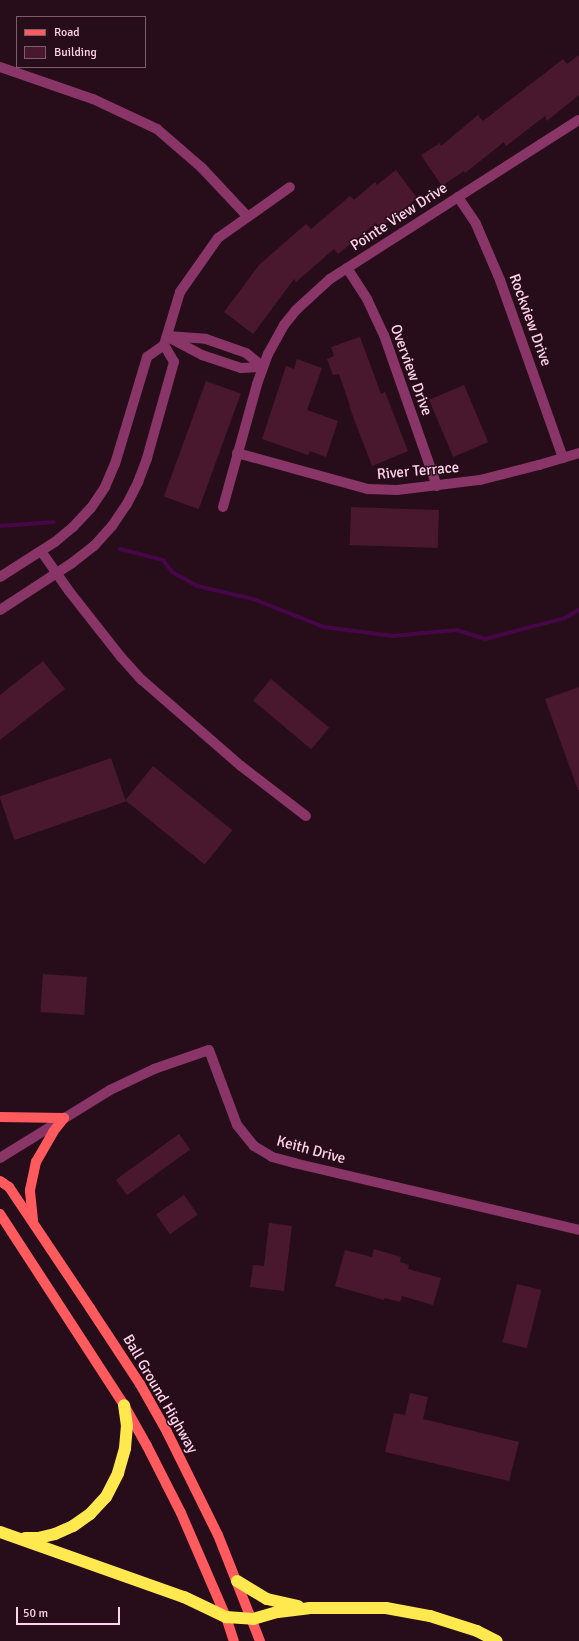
<!DOCTYPE html>
<html>
<head>
<meta charset="utf-8">
<style>
	body { margin:0 }
	#map { position:relative; width:579px; height:1641px; overflow:hidden; background:#270d1a; font-family:Signika,sans-serif }
	div>[style] { position:absolute }
	[style*='--x'] { left:calc(var(--x)*1px); top:calc(var(--y)*1px); width:calc(var(--w)*1px); rotate:calc(var(--a)*1deg) }
	.stream>* { height:4px; margin:-2px; padding:0 2px; transform-origin:2px; border-radius:2px; background:#460647 }
	.building>* { inset:0; background:#49182e; transform-origin:0 0 }
	.minor>* { height:10px; margin:-5px; padding:0 5px; transform-origin:5px; border-radius:5px; background:#893568 }
	.major>* { height:10px; margin:-5px; padding:0 5px; transform-origin:5px; border-radius:5px; background:#ff5a5e }
	.highway>* { height:12px; margin:-6px; padding:0 6px; transform-origin:6px; border-radius:6px; background:#ffe94e }
	span { translate:-50% -50%; white-space:nowrap; text-align:center; line-height:1.15; -webkit-text-stroke:3px #270d1a; paint-order:stroke }
	.street-label { font-size:15px; color:#ffd3eb }
	.legend { position:absolute; left:16px; top:16px; width:130px; height:52px; box-sizing:border-box; background:#270d1a; border:1px solid #7d5c6e; margin:0; padding:5px 7px; list-style:none; font-size:12px; color:#ffd3eb }
	.legend li { display:flex; align-items:center; gap:8px; height:20px }
	.legend b { width:20px; border:1px solid #7d5c6e }
	.scale { position:absolute; left:16px; top:1607px; width:104px; height:18px; box-sizing:border-box; border:2px solid #ffd3eb; border-top:0; padding-left:5px; font-size:12px; line-height:14px; white-space:nowrap; color:#ffd3eb; -webkit-text-stroke:3px #270d1a; paint-order:stroke }
</style>
</head>
<body>
<div id="map">
	<div class="stream">
		<div style="--x:0;--y:526;--w:54;--a:-4.2"></div>
		<div style="--x:120;--y:549;--w:44;--a:14.3"></div>
		<div style="--x:163;--y:560;--w:15;--a:53"></div>
		<div style="--x:172;--y:572;--w:29;--a:29"></div>
		<div style="--x:197;--y:586;--w:57;--a:13.1"></div>
		<div style="--x:253;--y:599;--w:76;--a:21.5"></div>
		<div style="--x:324;--y:627;--w:70;--a:7.4"></div>
		<div style="--x:393;--y:636;--w:63;--a:-5.4"></div>
		<div style="--x:456;--y:630;--w:30;--a:17"></div>
		<div style="--x:485;--y:639;--w:83;--a:-14.7"></div>
		<div style="--x:565;--y:618;--w:16;--a:-30"></div>
	</div>
	<div class="building">
		<div style="clip-path:polygon(579px 55px,579px 95px,547px 121px,545px 116px,506px 146px,504px 142px,465px 173px,464px 171px,442px 186px,421px 155px,440px 143px,441px 146px,478px 115px,483px 121px,563px 59px,567px 64px)"></div>
		<div style="clip-path:polygon(396px 170px,417px 198px,380px 228px,376px 223px,338px 254px,334px 249px,296px 282px,294px 279px,253px 334px,224px 312px,260px 264px,306px 224px,311px 229px,350px 196px,354px 200px,375px 182px,377px 185px)"></div>
		<div style="clip-path:polygon(360px 337px,381px 394px,385px 392px,408px 451px,372px 466px,349px 406px,350px 406px,339px 374px,333px 375px,327px 359px,334px 356px,331px 347px)"></div>
		<div style="clip-path:polygon(297px 359px,322px 368px,307px 410px,338px 421px,326px 457px,310px 451px,308px 455px,262px 439px,286px 366px,294px 369px)"></div>
		<div style="left:206px;top:381px;width:37px;height:123px;rotate:20deg"></div>
		<div style="left:464px;top:385px;width:62px;height:38px;rotate:67deg"></div>
		<div style="left:351px;top:507px;width:88px;height:38px;rotate:2deg"></div>
		<div style="clip-path:polygon(43px 661px,65px 689px,0 740px,0 695px)"></div>
		<div style="left:271px;top:679px;width:76px;height:28px;rotate:40deg"></div>
		<div style="clip-path:polygon(579px 687px,579px 790px,578px 790px,545px 699px)"></div>
		<div style="left:111px;top:758px;width:46px;height:118px;rotate:71deg"></div>
		<div style="left:153px;top:766px;width:102px;height:44px;rotate:39deg"></div>
		<div style="left:43px;top:974px;width:44px;height:38px;rotate:4deg"></div>
		<div style="left:179px;top:1134px;width:19px;height:78px;rotate:54deg"></div>
		<div style="left:184px;top:1195px;width:24px;height:34px;rotate:55deg"></div>
		<div style="clip-path:polygon(269px 1223px,292px 1226px,284px 1291px,250px 1287px,253px 1265px,264px 1266px)"></div>
		<div style="clip-path:polygon(374px 1249px,401px 1257px,400px 1262px,409px 1265px,408px 1269px,441px 1278px,433px 1305px,402px 1296px,400px 1302px,385px 1298px,384px 1300px,335px 1286px,345px 1250px,372px 1257px)"></div>
		<div style="left:517px;top:1284px;width:25px;height:60px;rotate:14deg"></div>
		<div style="clip-path:polygon(410px 1393px,428px 1397px,423px 1419px,519px 1442px,509px 1481px,385px 1452px,394px 1413px,405px 1415px)"></div>
	</div>
	<div class="minor">
		<div style="--x:0;--y:67;--w:98;--a:19"></div>
		<div style="--x:93;--y:99;--w:71;--a:25.1"></div>
		<div style="--x:157;--y:129;--w:60;--a:40.9"></div>
		<div style="--x:202;--y:168;--w:67;--a:46.8"></div>
		<div style="--x:458;--y:197;--w:32;--a:56"></div>
		<div style="--x:476;--y:224;--w:61;--a:66.8"></div>
		<div style="--x:500;--y:280;--w:189;--a:70.5"></div>
		<div style="--x:347;--y:268;--w:37;--a:57"></div>
		<div style="--x:367;--y:299;--w:40;--a:65"></div>
		<div style="--x:384;--y:335;--w:160;--a:70.7"></div>
		<div style="--x:167;--y:336;--w:39;--a:4"></div>
		<div style="--x:206;--y:339;--w:42;--a:19.3"></div>
		<div style="--x:246;--y:353;--w:22;--a:39"></div>
		<div style="--x:170;--y:338;--w:36;--a:28"></div>
		<div style="--x:202;--y:355;--w:41;--a:18.4"></div>
		<div style="--x:241;--y:368;--w:22;--a:-3"></div>
		<div style="--x:237;--y:453;--w:136;--a:15.4"></div>
		<div style="--x:368;--y:489;--w:29;--a:2"></div>
		<div style="--x:397;--y:490;--w:84;--a:-6.9"></div>
		<div style="--x:480;--y:480;--w:61;--a:-14.3"></div>
		<div style="--x:539;--y:465;--w:42;--a:-16.7"></div>
		<div style="--x:223;--y:507;--w:128;--a:-74.5"></div>
		<div style="--x:257;--y:384;--w:32;--a:-70"></div>
		<div style="--x:268;--y:354;--w:33;--a:-61"></div>
		<div style="--x:284;--y:325;--w:19;--a:-51"></div>
		<div style="--x:296;--y:310;--w:46;--a:-42.4"></div>
		<div style="--x:330;--y:279;--w:295;--a:-32.6"></div>
		<div style="--x:41;--y:551;--w:49;--a:55"></div>
		<div style="--x:69;--y:591;--w:84;--a:51.8"></div>
		<div style="--x:121;--y:657;--w:31;--a:48"></div>
		<div style="--x:142;--y:680;--w:131;--a:41"></div>
		<div style="--x:241;--y:766;--w:82;--a:37.6"></div>
		<div style="--x:0;--y:577;--w:65;--a:-32.5"></div>
		<div style="--x:55;--y:542;--w:23;--a:-40"></div>
		<div style="--x:73;--y:527;--w:26;--a:-47"></div>
		<div style="--x:91;--y:508;--w:25;--a:-56"></div>
		<div style="--x:105;--y:487;--w:25;--a:-67"></div>
		<div style="--x:115;--y:464;--w:112;--a:-73.3"></div>
		<div style="--x:147;--y:357;--w:21;--a:-35"></div>
		<div style="--x:164;--y:345;--w:55;--a:-73.2"></div>
		<div style="--x:180;--y:292;--w:66;--a:-54.9"></div>
		<div style="--x:218;--y:238;--w:88;--a:-35.3"></div>
		<div style="--x:0;--y:610;--w:86;--a:-33.1"></div>
		<div style="--x:72;--y:563;--w:28;--a:-38"></div>
		<div style="--x:94;--y:546;--w:27;--a:-48"></div>
		<div style="--x:112;--y:526;--w:27;--a:-56"></div>
		<div style="--x:127;--y:504;--w:25;--a:-63"></div>
		<div style="--x:138;--y:482;--w:26;--a:-69"></div>
		<div style="--x:147;--y:458;--w:100;--a:-74.3"></div>
		<div style="--x:174;--y:362;--w:20;--a:-120"></div>
		<div style="--x:0;--y:1158;--w:129;--a:-31.7"></div>
		<div style="--x:110;--y:1090;--w:49;--a:-25.5"></div>
		<div style="--x:154;--y:1069;--w:58;--a:-19.1"></div>
		<div style="--x:209;--y:1050;--w:80;--a:69.5"></div>
		<div style="--x:237;--y:1125;--w:27;--a:51"></div>
		<div style="--x:254;--y:1146;--w:21;--a:31"></div>
		<div style="--x:272;--y:1157;--w:23;--a:15"></div>
		<div style="--x:294;--y:1163;--w:293;--a:13.2"></div>
	</div>
	<div class="major">
		<div style="--x:0;--y:1117;--w:64;--a:0.9"></div>
		<div style="--x:0;--y:1181;--w:11;--a:34"></div>
		<div style="--x:9;--y:1187;--w:146;--a:56.2"></div>
		<div style="--x:90;--y:1308;--w:91;--a:56.7"></div>
		<div style="--x:140;--y:1384;--w:55;--a:60.6"></div>
		<div style="--x:167;--y:1432;--w:115;--a:63.7"></div>
		<div style="--x:218;--y:1535;--w:114;--a:68.4"></div>
		<div style="--x:0;--y:1214;--w:228;--a:57"></div>
		<div style="--x:124;--y:1405;--w:47;--a:60.7"></div>
		<div style="--x:147;--y:1446;--w:75;--a:63.1"></div>
		<div style="--x:181;--y:1513;--w:113;--a:66.6"></div>
		<div style="--x:226;--y:1617;--w:25;--a:72"></div>
		<div style="--x:33;--y:1220;--w:30;--a:-96"></div>
		<div style="--x:30;--y:1190;--w:29;--a:-78"></div>
		<div style="--x:36;--y:1162;--w:34;--a:-60"></div>
		<div style="--x:53;--y:1132;--w:18;--a:-52"></div>
	</div>
	<div class="highway">
		<div style="--x:0;--y:1532;--w:195;--a:19.5"></div>
		<div style="--x:184;--y:1597;--w:47;--a:25.5"></div>
		<div style="--x:226;--y:1617;--w:27;--a:4"></div>
		<div style="--x:253;--y:1619;--w:26;--a:-16"></div>
		<div style="--x:278;--y:1612;--w:31;--a:-7"></div>
		<div style="--x:309;--y:1608;--w:77;--a:0"></div>
		<div style="--x:386;--y:1608;--w:45;--a:10.3"></div>
		<div style="--x:430;--y:1616;--w:49;--a:17.7"></div>
		<div style="--x:477;--y:1631;--w:22;--a:27"></div>
		<div style="--x:25;--y:1538;--w:13;--a:0"></div>
		<div style="--x:38;--y:1538;--w:17;--a:-13"></div>
		<div style="--x:55;--y:1534;--w:20;--a:-24"></div>
		<div style="--x:73;--y:1526;--w:21;--a:-35"></div>
		<div style="--x:90;--y:1514;--w:23;--a:-47"></div>
		<div style="--x:106;--y:1497;--w:27;--a:-63"></div>
		<div style="--x:118;--y:1473;--w:26;--a:-74"></div>
		<div style="--x:125;--y:1448;--w:22;--a:-85"></div>
		<div style="--x:127;--y:1426;--w:21;--a:-98"></div>
		<div style="--x:237;--y:1581;--w:35;--a:31"></div>
		<div style="--x:267;--y:1599;--w:32;--a:13"></div>
	</div>
	<div class="street-label">
		<span style="left:399px;top:217px;rotate:-33deg">Pointe View Drive</span>
		<span style="left:530px;top:320px;rotate:70deg">Rockview Drive</span>
		<span style="left:411px;top:370px;rotate:70deg">Overview Drive</span>
		<span style="left:418px;top:471px;rotate:-5deg">River Terrace</span>
		<span style="left:311px;top:1150px;rotate:15deg">Keith Drive</span>
		<span style="left:160px;top:1394px;rotate:60deg">Ball Ground Highway</span>
	</div>
	<ul class="legend">
	<li><b style="height:5px;background:#ff5a5e"></b>Road</li>
	<li><b style="height:11px;background:#49182e"></b>Building</li>
	</ul>
	<div class="scale">50 m</div>
</div>
</body>
</html>
